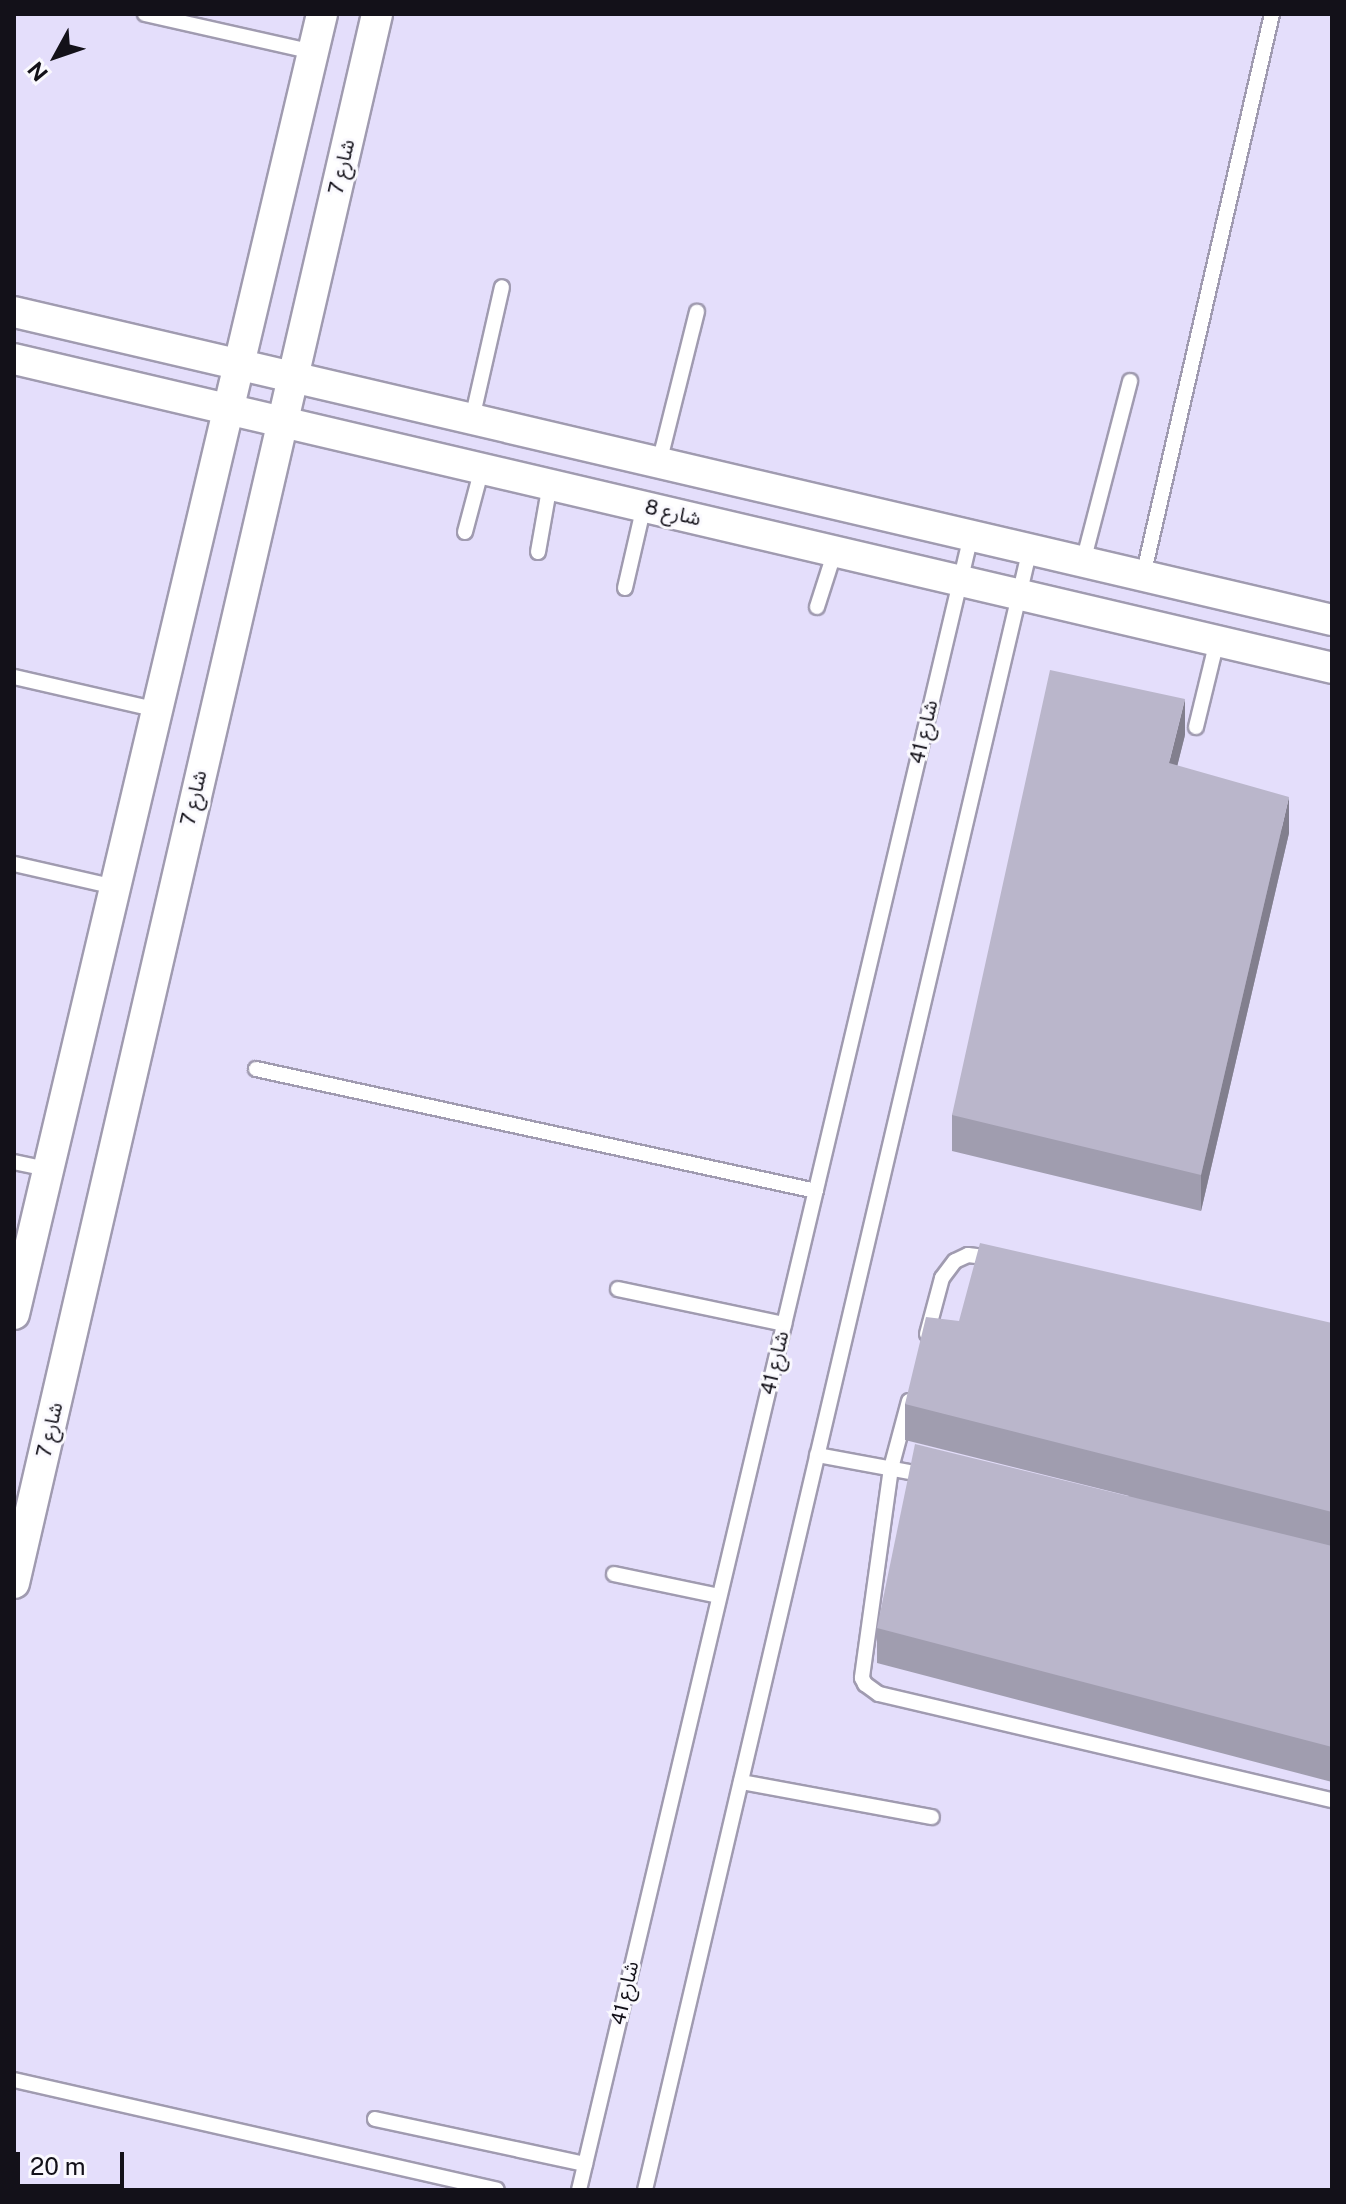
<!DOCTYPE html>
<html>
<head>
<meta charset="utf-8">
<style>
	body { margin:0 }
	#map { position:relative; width:1346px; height:2204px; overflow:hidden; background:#eeeafc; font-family:"Public Sans","Noto Sans Arabic",sans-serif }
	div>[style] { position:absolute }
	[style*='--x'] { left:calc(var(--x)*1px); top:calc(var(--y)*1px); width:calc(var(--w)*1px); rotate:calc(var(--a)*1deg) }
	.built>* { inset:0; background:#e4defb; transform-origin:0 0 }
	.roads { filter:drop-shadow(2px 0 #a09bb0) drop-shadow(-2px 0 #a09bb0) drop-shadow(0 2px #a09bb0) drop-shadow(0 -2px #a09bb0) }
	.service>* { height:14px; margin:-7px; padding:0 7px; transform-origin:7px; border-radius:7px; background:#fff }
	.minor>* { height:30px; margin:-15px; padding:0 15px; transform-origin:15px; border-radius:15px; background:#fff }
	.wall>* { inset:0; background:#a09daf }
	.shaded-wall>* { inset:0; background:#827f8e }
	.building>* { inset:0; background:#bab6cb }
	span { translate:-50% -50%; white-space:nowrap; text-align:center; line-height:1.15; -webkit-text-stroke:6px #faf9fe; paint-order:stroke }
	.street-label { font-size:20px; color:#131119 }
	.frame { position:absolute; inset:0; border:16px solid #131119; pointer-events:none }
	.north { position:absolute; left:16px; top:16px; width:80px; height:80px; -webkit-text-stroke:6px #faf9fe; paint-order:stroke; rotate:230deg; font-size:22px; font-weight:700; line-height:32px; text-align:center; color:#131119 }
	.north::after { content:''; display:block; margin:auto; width:28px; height:36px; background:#131119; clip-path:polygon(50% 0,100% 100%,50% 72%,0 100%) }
	.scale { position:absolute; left:16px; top:2152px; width:108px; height:36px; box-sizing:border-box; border:4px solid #131119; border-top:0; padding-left:10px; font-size:24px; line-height:28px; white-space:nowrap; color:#131119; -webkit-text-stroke:6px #faf9fe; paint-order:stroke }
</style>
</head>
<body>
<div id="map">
	<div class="built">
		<div style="left:14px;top:14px;width:1318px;height:2176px"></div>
	</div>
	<div class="roads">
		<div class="service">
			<div style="--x:145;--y:14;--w:172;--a:12.7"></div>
			<div style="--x:472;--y:419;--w:135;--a:-77.2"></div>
			<div style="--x:659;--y:463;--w:156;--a:-75.9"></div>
			<div style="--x:465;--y:532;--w:66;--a:-75.1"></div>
			<div style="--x:538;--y:552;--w:69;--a:-80"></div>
			<div style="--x:1083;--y:562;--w:187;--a:-75.4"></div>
			<div style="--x:1143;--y:576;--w:577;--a:-77.07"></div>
			<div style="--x:625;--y:588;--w:84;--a:-77"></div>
			<div style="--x:817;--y:607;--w:59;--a:-72.2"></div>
			<div style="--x:14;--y:677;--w:148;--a:12.9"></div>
			<div style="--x:1196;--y:727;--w:89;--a:-76.3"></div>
			<div style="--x:14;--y:864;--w:104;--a:12.8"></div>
			<div style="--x:256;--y:1069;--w:573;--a:12.29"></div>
			<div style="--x:14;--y:1162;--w:35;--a:12"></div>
			<div style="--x:618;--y:1289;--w:170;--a:11.9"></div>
			<div style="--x:927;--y:1334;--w:58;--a:-75"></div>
			<div style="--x:942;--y:1278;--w:21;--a:-53"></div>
			<div style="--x:955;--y:1261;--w:14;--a:-25"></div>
			<div style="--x:968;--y:1255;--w:25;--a:7"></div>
			<div style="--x:909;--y:1401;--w:69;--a:105"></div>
			<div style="--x:891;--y:1468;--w:212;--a:97.9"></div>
			<div style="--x:862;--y:1678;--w:7;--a:63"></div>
			<div style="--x:865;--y:1684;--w:17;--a:36"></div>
			<div style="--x:879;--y:1694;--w:465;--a:13.2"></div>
			<div style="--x:817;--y:1455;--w:111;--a:10.4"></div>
			<div style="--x:614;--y:1574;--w:107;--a:11.8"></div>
			<div style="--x:741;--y:1782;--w:194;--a:10.4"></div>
			<div style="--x:14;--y:2080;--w:495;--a:12.8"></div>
			<div style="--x:375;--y:2119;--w:215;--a:12.1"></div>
			<div style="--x:579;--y:2190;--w:1700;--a:-76.67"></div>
			<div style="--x:645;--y:2190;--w:1686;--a:-76.8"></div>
		</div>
		<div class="minor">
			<div style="--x:14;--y:312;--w:1354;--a:13.15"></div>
			<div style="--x:14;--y:359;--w:1354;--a:13.19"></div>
			<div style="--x:14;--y:1314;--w:1336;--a:-76.67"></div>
			<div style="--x:14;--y:1583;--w:1610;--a:-76.97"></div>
		</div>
	</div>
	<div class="wall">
		<div style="clip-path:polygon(1185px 735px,1177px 766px,1289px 833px,1201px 1211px,952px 1151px,952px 1115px)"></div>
		<div style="clip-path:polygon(959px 1321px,1332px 1323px,1332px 1782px,877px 1663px,877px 1628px,1129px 1496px,905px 1440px,905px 1404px)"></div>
	</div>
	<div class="shaded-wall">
		<div style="clip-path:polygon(1185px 699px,1185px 735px,1169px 799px,1169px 763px)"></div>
		<div style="clip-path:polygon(1289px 797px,1289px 833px,1201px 1211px,1201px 1175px)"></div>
	</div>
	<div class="building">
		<div style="clip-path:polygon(1050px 670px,1185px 699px,1169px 763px,1289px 797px,1201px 1175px,952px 1115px)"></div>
		<div style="clip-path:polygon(980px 1243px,1332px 1323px,1332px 1512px,905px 1404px,926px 1317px,959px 1321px)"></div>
		<div style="clip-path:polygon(915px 1444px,1332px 1546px,1332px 1747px,877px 1628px)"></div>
	</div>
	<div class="street-label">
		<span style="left:342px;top:167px;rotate:-77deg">شارع 7</span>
		<span style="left:673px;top:513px;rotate:13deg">شارع 8</span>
		<span style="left:924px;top:732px;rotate:-77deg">شارع 41</span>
		<span style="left:194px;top:798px;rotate:-77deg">شارع 7</span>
		<span style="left:775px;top:1363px;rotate:-77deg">شارع 41</span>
		<span style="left:50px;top:1430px;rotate:-77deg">شارع 7</span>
		<span style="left:625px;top:1993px;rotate:-77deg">شارع 41</span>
	</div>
	<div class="frame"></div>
	<div class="north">N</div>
	<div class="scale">20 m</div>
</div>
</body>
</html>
